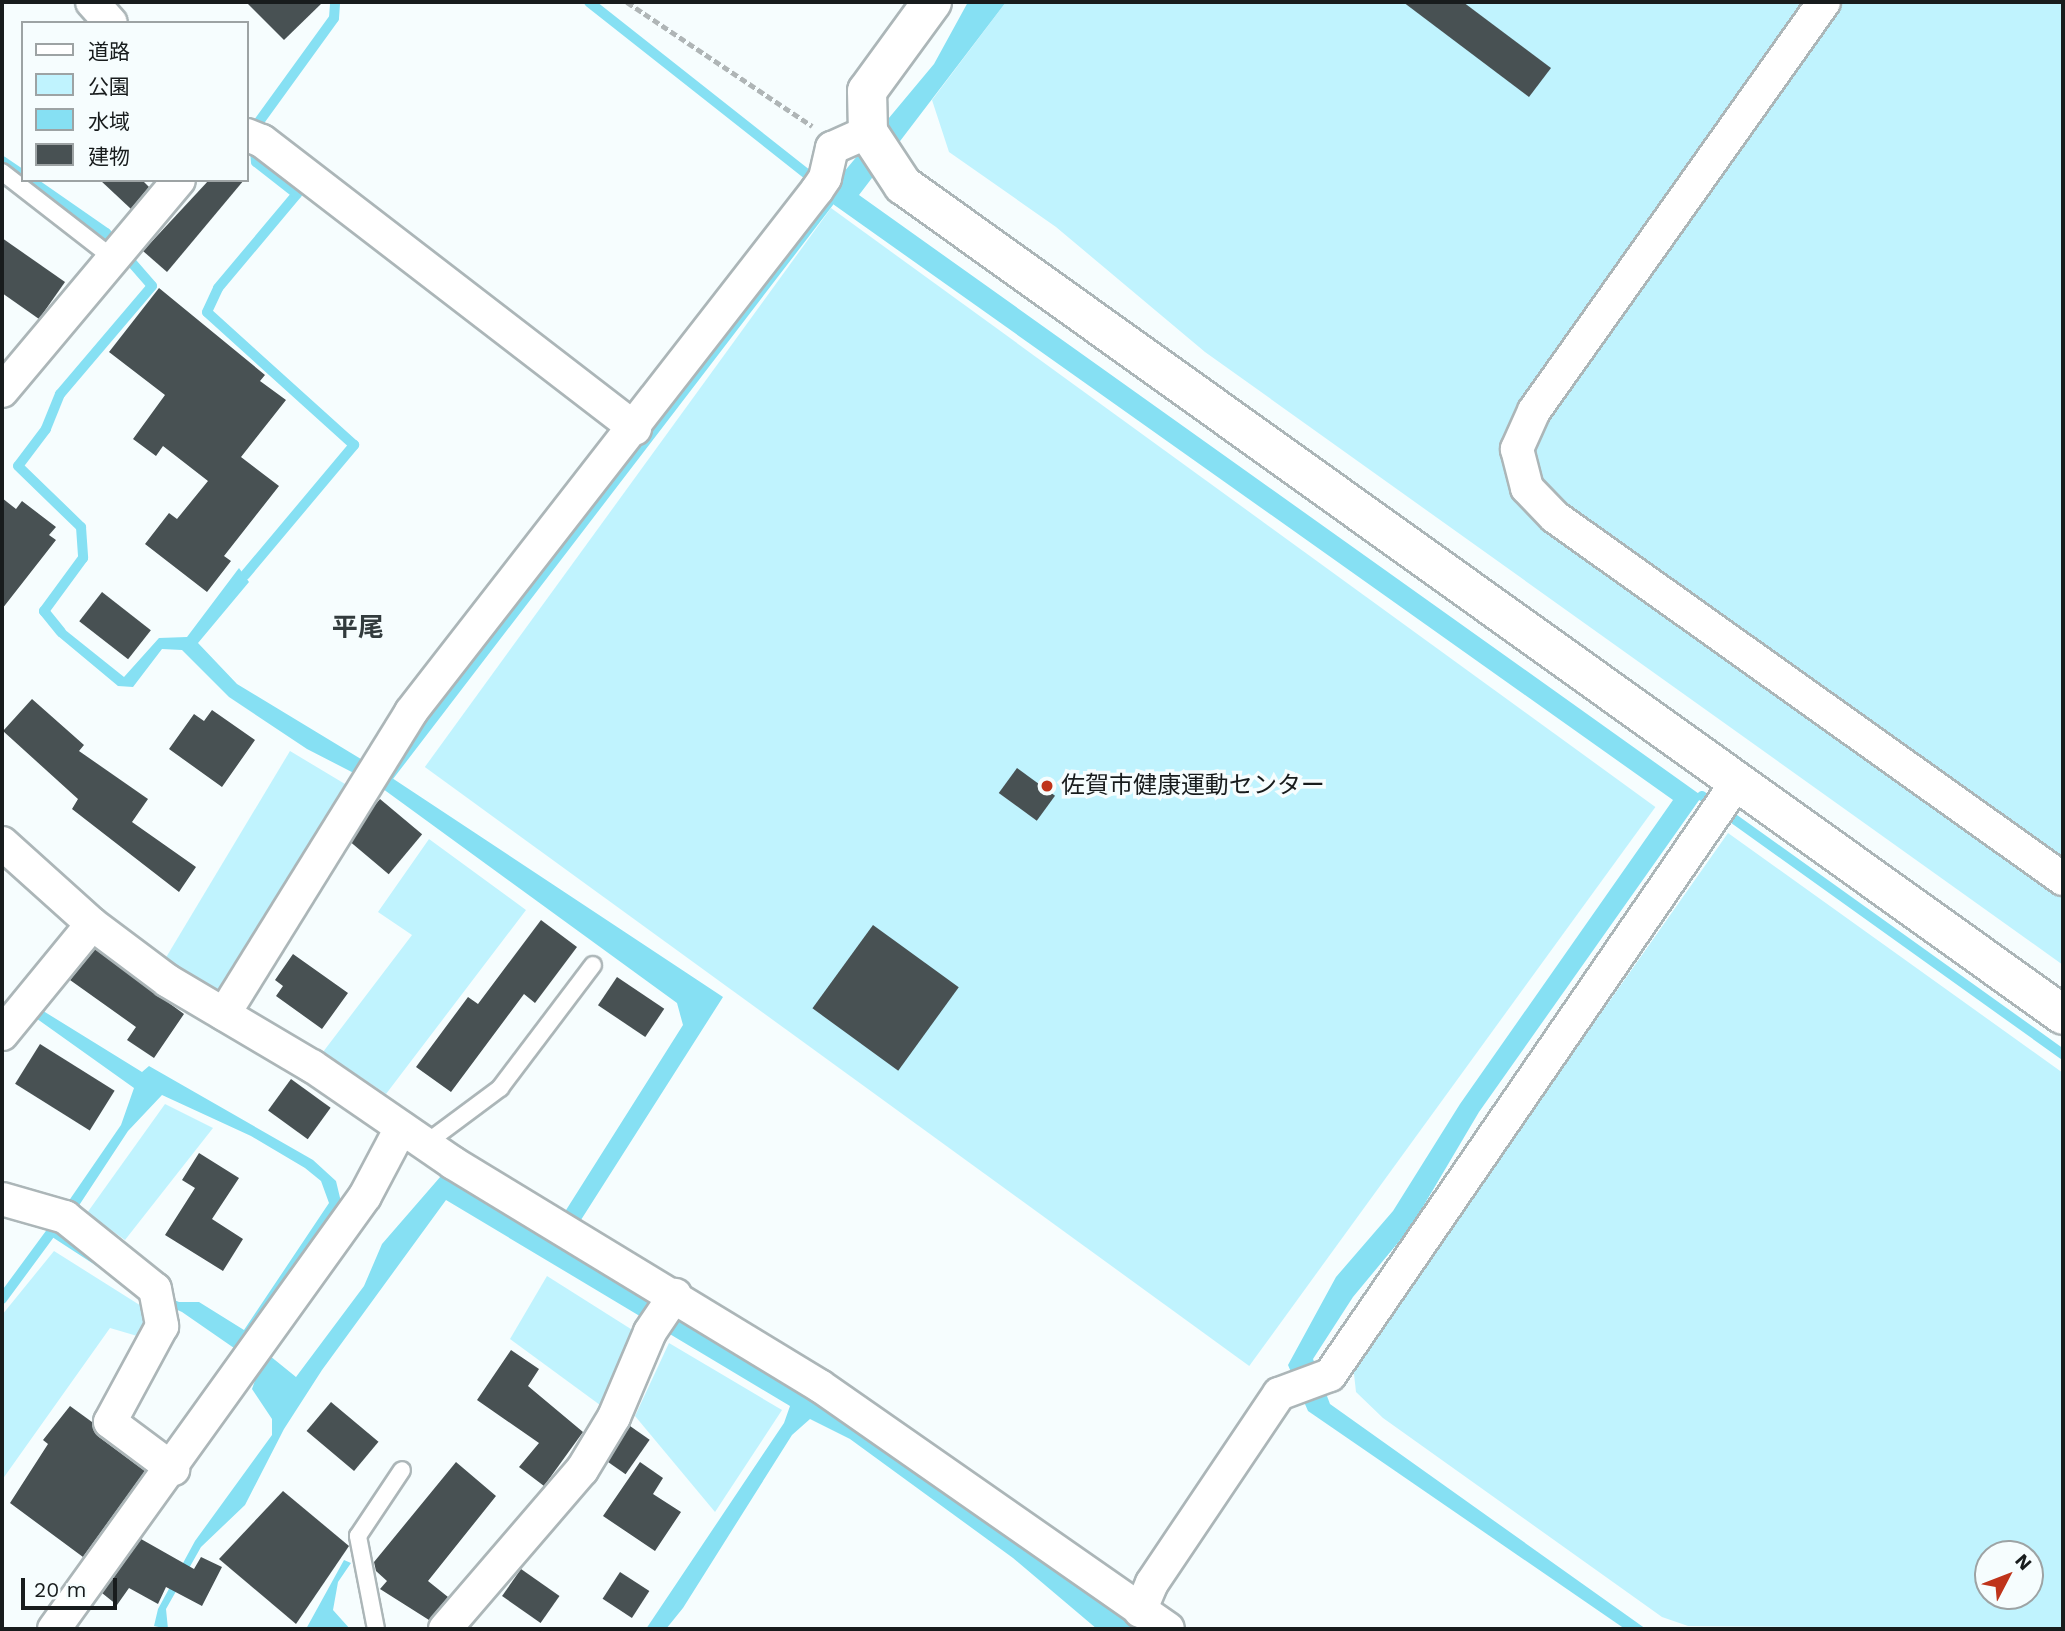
<!DOCTYPE html>
<html>
<head>
<meta charset="utf-8">
<style>
	body { margin:0 }
	#map { position:relative; width:2065px; height:1631px; overflow:hidden; background:#f6fdfe; font-family:"Work Sans","Noto Sans JP",sans-serif }
	div>[style] { position:absolute }
	[style*='--x'] { left:calc(var(--x)*1px); top:calc(var(--y)*1px); width:calc(var(--w)*1px); rotate:calc(var(--a)*1deg) }
	.green>* { inset:0; background:#c0f3fe; transform-origin:0 0 }
	.water>* { inset:0; background:#86e0f3 }
	.stream>* { height:10px; margin:-5px; padding:0 5px; transform-origin:5px; border-radius:5px; background:#86e0f3 }
	.building>* { inset:0; background:#485153; transform-origin:0 0 }
	.path>* { height:4.5px; margin-top:-2.25px; transform-origin:0; background:repeating-linear-gradient(90deg,#afb5b6 0 7px,transparent 0 10.5px) }
	.roads { filter:drop-shadow(2px 0 #acb6b8) drop-shadow(-2px 0 #acb6b8) drop-shadow(0 2px #acb6b8) drop-shadow(0 -2px #acb6b8) }
	.lane>* { height:16px; margin:-8px; padding:0 8px; transform-origin:8px; border-radius:8px; background:#fff }
	.street>* { height:32px; margin:-16px; padding:0 16px; transform-origin:16px; border-radius:16px; background:#fff }
	.secondary>* { height:38px; margin:-19px; padding:0 19px; transform-origin:19px; border-radius:19px; background:#fff }
	.dots>* { width:19px; height:19px; translate:-50% -50%; box-sizing:border-box; border:4px solid #f6fdfe; border-radius:50% }
	span { translate:-50% -50%; white-space:nowrap; text-align:center; line-height:1.15; -webkit-text-stroke:7px #f6fdfe; paint-order:stroke }
	.poi-label { font-size:24px; color:#181c1d }
	.left { translate:0 -50%; text-align:left }
	.neighbourhood-label { font-size:26px; color:#323b3d; font-weight:700 }
	.frame { position:absolute; inset:0; border:4px solid #181c1d; pointer-events:none }
	.legend { position:absolute; left:21px; top:21px; width:228px; height:161px; box-sizing:border-box; background:#f6fdfe; border:2px solid #9da3a4; margin:0; padding:9px 12px; list-style:none; font-size:21px; color:#181c1d }
	.legend li { display:flex; align-items:center; gap:14px; height:35px }
	.legend b { width:35px; border:2px solid #9da3a4 }
	.north { position:absolute; left:1974px; top:1540px; width:70px; height:70px; box-sizing:border-box; background:#f6fdfe; border:2px solid #9da3a4; border-radius:50%; rotate:48deg; font-size:19px; font-weight:700; line-height:28px; text-align:center; color:#181c1d }
	.north::after { content:''; display:block; margin:auto; width:24px; height:32px; background:#bf341b; clip-path:polygon(50% 0,100% 100%,50% 72%,0 100%) }
	.scale { position:absolute; left:21px; top:1578px; width:96px; height:32px; box-sizing:border-box; border:4px solid #181c1d; border-top:0; padding-left:9px; font-size:21px; line-height:24px; white-space:nowrap; color:#181c1d; -webkit-text-stroke:5px #f6fdfe; paint-order:stroke }
</style>
</head>
<body>
<div id="map">
	<div class="green">
		<div style="clip-path:polygon(1006px 2px,2063px 2px,2063px 965px,1205px 352px,1056px 227px,949px 152px,932px 100px)"></div>
		<div style="left:831px;top:208px;width:1019px;height:691px;rotate:36deg"></div>
		<div style="left:290px;top:751px;width:71px;height:244px;rotate:31deg"></div>
		<div style="clip-path:polygon(evenodd,1728px 833px,2063px 1073px,2063px 1629px,1688px 1626px,1662px 1617px,1383px 1418px,1356px 1392px,1353px 1365px,1728px 833px,1988px 1554px,2030px 1554px,2030px 1596px,1988px 1596px,1988px 1554px)"></div>
		<div style="clip-path:polygon(429px 839px,526px 910px,386px 1094px,323px 1052px,412px 935px,378px 912px)"></div>
		<div style="clip-path:polygon(165px 1104px,213px 1128px,125px 1240px,87px 1213px)"></div>
		<div style="clip-path:polygon(54px 1251px,146px 1309px,144px 1338px,110px 1328px,2px 1480px,2px 1315px)"></div>
		<div style="clip-path:polygon(547px 1276px,634px 1331px,600px 1405px,510px 1339px)"></div>
		<div style="clip-path:polygon(669px 1343px,782px 1410px,715px 1512px,635px 1416px)"></div>
	</div>
	<div class="water">
		<div style="clip-path:polygon(968px 2px,1006px 2px,859px 195px,1702px 796px,1479px 1112px,1411px 1227px,1353px 1297px,1313px 1359px,1330px 1404px,1646px 1629px,1625px 1629px,1308px 1411px,1288px 1365px,1336px 1277px,1393px 1211px,1460px 1104px,1673px 800px,823px 197px,934px 64px)"></div>
		<div style="clip-path:polygon(239px 568px,249px 582px,198px 643px,237px 684px,389px 776px,723px 997px,565px 1245px,690px 1317px,1120px 1609px,1118px 1616px,1138px 1629px,1097px 1629px,1013px 1558px,850px 1439px,810px 1419px,792px 1435px,683px 1608px,666px 1629px,646px 1629px,784px 1423px,790px 1406px,446px 1200px,322px 1370px,284px 1429px,245px 1505px,201px 1547px,166px 1609px,168px 1629px,154px 1626px,158px 1609px,195px 1541px,272px 1435px,272px 1419px,252px 1389px,260px 1366px,182px 1312px,135px 1291px,46px 1233px,53px 1225px,128px 1281px,179px 1302px,199px 1302px,244px 1330px,329px 1203px,321px 1181px,305px 1168px,251px 1136px,162px 1095px,128px 1131px,76px 1210px,66px 1205px,121px 1125px,134px 1088px,33px 1016px,40px 1009px,142px 1072px,149px 1066px,313px 1160px,336px 1181px,342px 1206px,249px 1339px,296px 1377px,364px 1286px,382px 1244px,441px 1176px,549px 1237px,683px 1025px,677px 1003px,379px 786px,307px 749px,229px 697px,182px 650px,162px 649px,133px 687px,118px 686px,58px 636px,64px 629px,124px 677px,159px 638px,187px 637px)"></div>
		<div style="clip-path:polygon(344px 1560px,351px 1563px,338px 1582px,333px 1610px,350px 1629px,306px 1629px)"></div>
	</div>
	<div class="stream">
		<div style="--x:589;--y:2;--w:290;--a:38.3"></div>
		<div style="--x:2;--y:161;--w:25;--a:34"></div>
		<div style="--x:30;--y:180;--w:93;--a:34.9"></div>
		<div style="--x:106;--y:233;--w:70;--a:49"></div>
		<div style="--x:152;--y:286;--w:142;--a:130.4"></div>
		<div style="--x:60;--y:394;--w:38;--a:112"></div>
		<div style="--x:46;--y:429;--w:46;--a:127.1"></div>
		<div style="--x:18;--y:466;--w:88;--a:44.1"></div>
		<div style="--x:81;--y:527;--w:31;--a:86"></div>
		<div style="--x:83;--y:558;--w:66;--a:126.3"></div>
		<div style="--x:44;--y:611;--w:27;--a:51"></div>
		<div style="--x:245;--y:575;--w:170;--a:-50"></div>
		<div style="--x:354;--y:445;--w:198;--a:-137.9"></div>
		<div style="--x:207;--y:312;--w:26;--a:-65"></div>
		<div style="--x:218;--y:288;--w:123;--a:-50"></div>
		<div style="--x:297;--y:194;--w:52;--a:-142"></div>
		<div style="--x:256;--y:162;--w:32;--a:-95"></div>
		<div style="--x:253;--y:130;--w:138;--a:-54.1"></div>
		<div style="--x:334;--y:18;--w:16;--a:-86"></div>
		<div style="--x:389;--y:776;--w:723;--a:-52.53"></div>
		<div style="--x:1702;--y:796;--w:444;--a:35.6"></div>
		<div style="--x:2;--y:1299;--w:81;--a:-53.6"></div>
	</div>
	<div class="building">
		<div style="clip-path:polygon(246px 2px,323px 2px,284px 40px)"></div>
		<div style="clip-path:polygon(1403px 2px,1463px 2px,1551px 68px,1529px 97px)"></div>
		<div style="clip-path:polygon(100px 180px,142px 180px,149px 187px,131px 209px)"></div>
		<div style="clip-path:polygon(209px 180px,244px 180px,167px 272px,143px 251px)"></div>
		<div style="clip-path:polygon(2px 238px,65px 282px,39px 319px,2px 293px)"></div>
		<div style="clip-path:polygon(159px 288px,265px 375px,260px 381px,286px 400px,241px 457px,279px 486px,224px 556px,231px 561px,207px 592px,145px 544px,169px 513px,177px 519px,208px 481px,163px 446px,156px 456px,133px 439px,165px 395px,109px 352px)"></div>
		<div style="clip-path:polygon(2px 498px,16px 509px,22px 501px,56px 527px,49px 535px,56px 540px,2px 609px)"></div>
		<div style="left:102px;top:592px;width:62px;height:37px;rotate:38deg"></div>
		<div style="clip-path:polygon(32px 699px,84px 745px,79px 751px,148px 799px,132px 822px,196px 867px,179px 892px,72px 809px,78px 799px,3px 731px)"></div>
		<div style="clip-path:polygon(212px 710px,255px 740px,222px 787px,169px 749px,194px 714px,204px 721px)"></div>
		<div style="left:1017px;top:768px;width:47px;height:31px;rotate:36deg"></div>
		<div style="left:380px;top:799px;width:55px;height:52px;rotate:40deg"></div>
		<div style="clip-path:polygon(541px 920px,577px 947px,535px 1003px,524px 994px,451px 1092px,416px 1067px,468px 997px,478px 1004px)"></div>
		<div style="left:873px;top:925px;width:106px;height:103px;rotate:36deg"></div>
		<div style="clip-path:polygon(95px 949px,184px 1014px,154px 1058px,127px 1040px,136px 1027px,70px 980px)"></div>
		<div style="clip-path:polygon(293px 954px,348px 993px,322px 1029px,276px 996px,283px 986px,275px 980px)"></div>
		<div style="left:617px;top:977px;width:57px;height:34px;rotate:34deg"></div>
		<div style="left:40px;top:1044px;width:88px;height:47px;rotate:32deg"></div>
		<div style="left:291px;top:1079px;width:49px;height:39px;rotate:36deg"></div>
		<div style="clip-path:polygon(199px 1153px,239px 1178px,212px 1219px,243px 1239px,223px 1271px,165px 1235px,195px 1188px,182px 1180px)"></div>
		<div style="clip-path:polygon(511px 1350px,539px 1369px,528px 1386px,583px 1432px,544px 1486px,519px 1467px,539px 1443px,477px 1400px)"></div>
		<div style="left:331px;top:1402px;width:62px;height:38px;rotate:40deg"></div>
		<div style="clip-path:polygon(70px 1406px,92px 1422px,99px 1437px,145px 1471px,83px 1557px,10px 1503px,48px 1444px,43px 1440px)"></div>
		<div style="left:630px;top:1426px;width:24px;height:42px;rotate:35deg"></div>
		<div style="clip-path:polygon(456px 1462px,496px 1496px,428px 1581px,448px 1597px,429px 1620px,380px 1589px,387px 1581px,376px 1571px,374px 1562px)"></div>
		<div style="clip-path:polygon(640px 1462px,663px 1478px,653px 1494px,681px 1512px,655px 1551px,603px 1516px)"></div>
		<div style="clip-path:polygon(283px 1491px,349px 1546px,296px 1624px,219px 1559px)"></div>
		<div style="clip-path:polygon(141px 1539px,194px 1569px,201px 1557px,222px 1567px,202px 1606px,166px 1587px,158px 1604px,129px 1588px,117px 1605px,102px 1593px)"></div>
		<div style="left:521px;top:1569px;width:47px;height:33px;rotate:35deg"></div>
		<div style="left:620px;top:1572px;width:35px;height:32px;rotate:33deg"></div>
	</div>
	<div class="path">
		<div style="--x:627;--y:2;--w:223;--a:33.8"></div>
	</div>
	<div class="roads">
		<div class="lane">
			<div style="--x:2;--y:172;--w:140;--a:37.8"></div>
			<div style="--x:425;--y:1144;--w:94;--a:-36.7"></div>
			<div style="--x:500;--y:1088;--w:154;--a:-52.9"></div>
			<div style="--x:376;--y:1629;--w:95;--a:-101"></div>
			<div style="--x:358;--y:1536;--w:79;--a:-56.3"></div>
		</div>
		<div class="street">
			<div style="--x:92;--y:2;--w:28;--a:48"></div>
			<div style="--x:1824;--y:2;--w:501;--a:125.34"></div>
			<div style="--x:1534;--y:411;--w:42;--a:114.1"></div>
			<div style="--x:1517;--y:449;--w:40;--a:75.6"></div>
			<div style="--x:1527;--y:488;--w:40;--a:46"></div>
			<div style="--x:1555;--y:517;--w:624;--a:35.47"></div>
			<div style="--x:247;--y:135;--w:16;--a:22"></div>
			<div style="--x:262;--y:141;--w:471;--a:37.6"></div>
			<div style="--x:2;--y:391;--w:275;--a:-50"></div>
			<div style="--x:2;--y:843;--w:121;--a:42"></div>
			<div style="--x:92;--y:924;--w:95;--a:36.9"></div>
			<div style="--x:168;--y:981;--w:167;--a:30.6"></div>
			<div style="--x:312;--y:1066;--w:171;--a:34.5"></div>
			<div style="--x:453;--y:1163;--w:429;--a:31.3"></div>
			<div style="--x:820;--y:1386;--w:424;--a:34.9"></div>
			<div style="--x:224;--y:1014;--w:355;--a:-58.2"></div>
			<div style="--x:411;--y:712;--w:661;--a:-52.13"></div>
			<div style="--x:817;--y:190;--w:14;--a:-56"></div>
			<div style="--x:825;--y:178;--w:31;--a:-77"></div>
			<div style="--x:832;--y:148;--w:39;--a:-24"></div>
			<div style="--x:2;--y:1034;--w:142;--a:-50.7"></div>
			<div style="--x:2;--y:1199;--w:66;--a:15.9"></div>
			<div style="--x:65;--y:1217;--w:115;--a:38.7"></div>
			<div style="--x:155;--y:1289;--w:38;--a:79"></div>
			<div style="--x:162;--y:1326;--w:109;--a:118.4"></div>
			<div style="--x:110;--y:1422;--w:79;--a:36.7"></div>
			<div style="--x:1140;--y:1611;--w:30;--a:-67"></div>
			<div style="--x:1152;--y:1583;--w:228;--a:-56.1"></div>
			<div style="--x:1279;--y:1394;--w:54;--a:-20.4"></div>
			<div style="--x:1330;--y:1375;--w:719;--a:-55.54"></div>
			<div style="--x:54;--y:1629;--w:533;--a:-54.31"></div>
			<div style="--x:365;--y:1196;--w:77;--a:-62.1"></div>
			<div style="--x:445;--y:1629;--w:210;--a:-49.3"></div>
			<div style="--x:582;--y:1470;--w:62;--a:-58.9"></div>
			<div style="--x:614;--y:1417;--w:92;--a:-67"></div>
			<div style="--x:650;--y:1332;--w:45;--a:-56"></div>
		</div>
		<div class="secondary">
			<div style="--x:932;--y:2;--w:110;--a:126.1"></div>
			<div style="--x:867;--y:91;--w:41;--a:88.6"></div>
			<div style="--x:868;--y:132;--w:64;--a:56.6"></div>
			<div style="--x:903;--y:185;--w:1426;--a:35.58"></div>
		</div>
	</div>
	<div class="dots">
		<div style="left:1047px;top:786px;background:#bf341b"></div>
	</div>
	<div class="poi-label">
		<span class="left" style="left:1061px;top:786px">佐賀市健康運動センター</span>
	</div>
	<div class="neighbourhood-label">
		<span style="left:358px;top:628px">平尾</span>
	</div>
	<div class="frame"></div>
	<ul class="legend">
	<li><b style="height:9px;background:#fff"></b>道路</li>
	<li><b style="height:19px;background:#c0f3fe"></b>公園</li>
	<li><b style="height:19px;background:#86e0f3"></b>水域</li>
	<li><b style="height:19px;background:#485153"></b>建物</li>
	</ul>
	<div class="north">N</div>
	<div class="scale">20 m</div>
</div>
</body>
</html>
